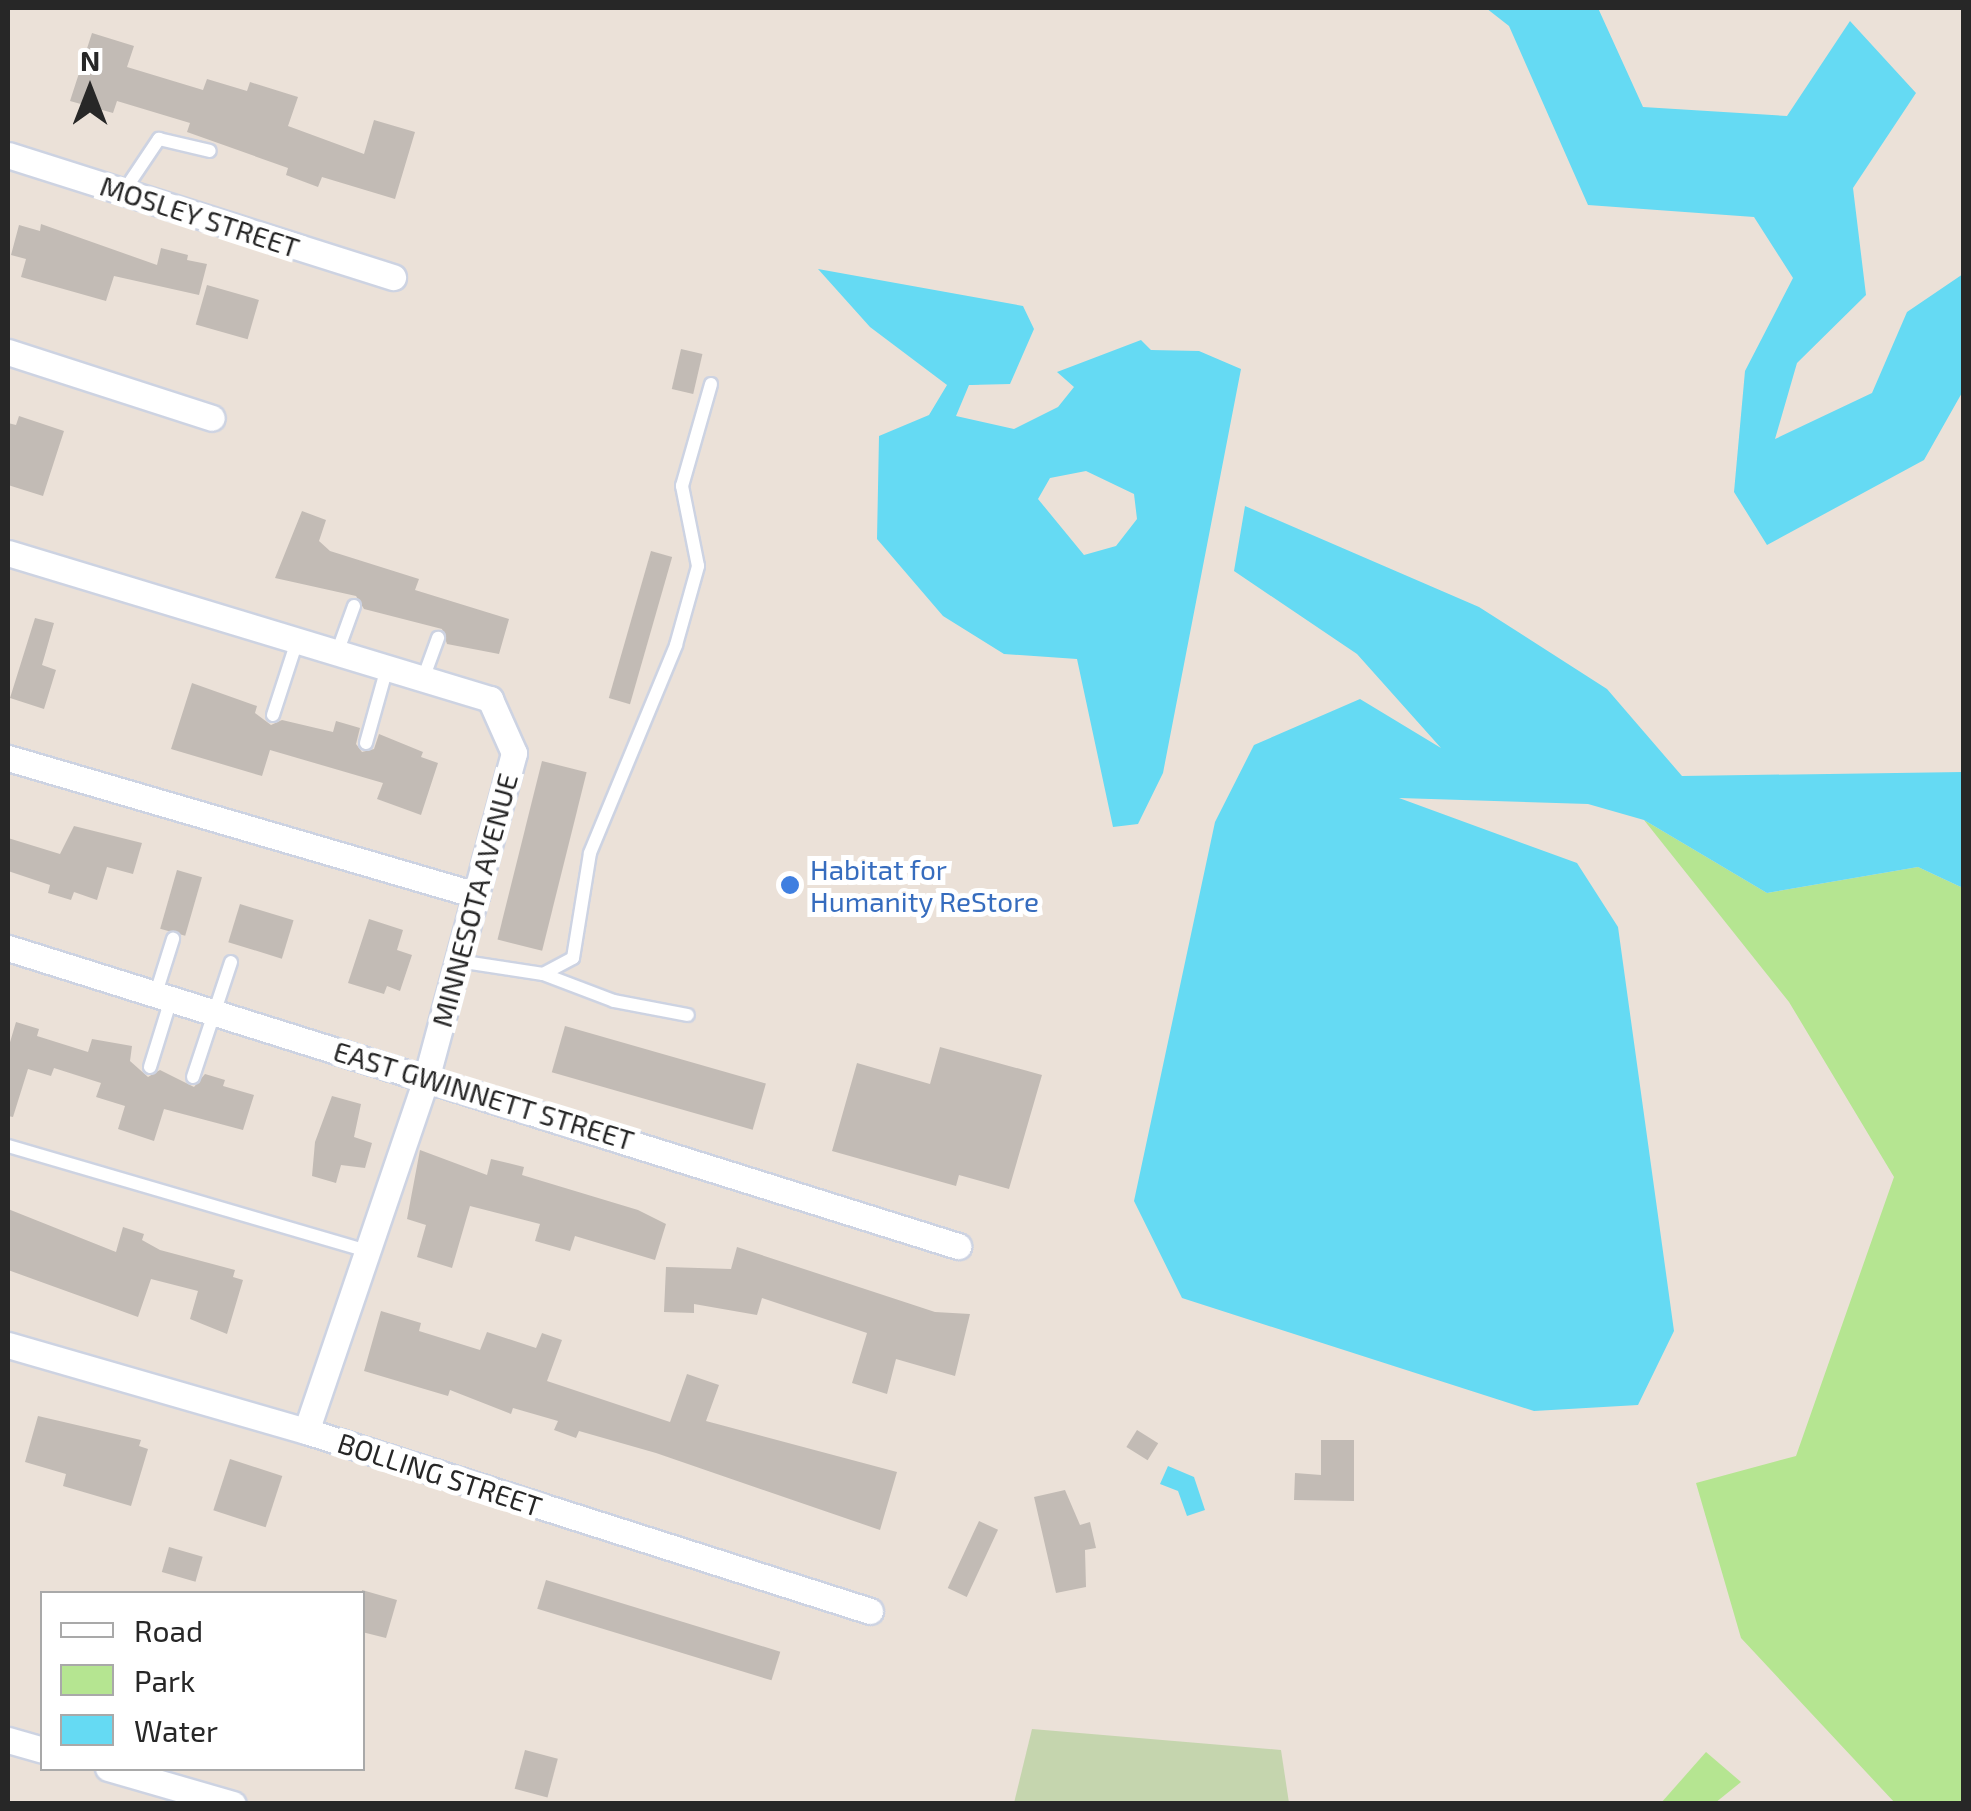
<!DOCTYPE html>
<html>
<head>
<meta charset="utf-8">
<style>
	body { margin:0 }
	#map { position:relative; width:1971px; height:1811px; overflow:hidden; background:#ebe1d8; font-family:"Exo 2",sans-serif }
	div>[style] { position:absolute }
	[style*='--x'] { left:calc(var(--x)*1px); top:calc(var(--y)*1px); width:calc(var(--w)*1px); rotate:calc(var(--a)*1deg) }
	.green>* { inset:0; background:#b5e591 }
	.cemetery>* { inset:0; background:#c5d5ae }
	.water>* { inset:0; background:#65daf3 }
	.building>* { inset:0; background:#c2bbb5; transform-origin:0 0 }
	.roads { filter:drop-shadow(2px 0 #cdd3e2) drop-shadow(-2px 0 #cdd3e2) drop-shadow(0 2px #cdd3e2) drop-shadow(0 -2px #cdd3e2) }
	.service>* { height:12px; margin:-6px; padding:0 6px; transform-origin:6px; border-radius:6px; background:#fff }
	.minor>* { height:25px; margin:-12.5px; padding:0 12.5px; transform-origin:12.5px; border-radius:12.5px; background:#fff }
	.dots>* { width:28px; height:28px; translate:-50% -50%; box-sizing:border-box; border:5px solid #fff; border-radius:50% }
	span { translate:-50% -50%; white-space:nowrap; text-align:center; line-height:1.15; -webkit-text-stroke:10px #fff; paint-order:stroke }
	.street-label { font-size:28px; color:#272727 }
	.shop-label { font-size:28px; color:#366cbe }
	.left { translate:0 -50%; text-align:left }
	.frame { position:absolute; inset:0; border:10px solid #272727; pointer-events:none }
	.legend { position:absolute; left:40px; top:1591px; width:325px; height:180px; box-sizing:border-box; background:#fff; border:2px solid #a9a9a9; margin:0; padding:12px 18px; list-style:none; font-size:30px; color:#272727 }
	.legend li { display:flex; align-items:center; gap:20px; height:50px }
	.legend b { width:50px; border:2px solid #a9a9a9 }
	.north { position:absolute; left:40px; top:40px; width:100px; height:100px; -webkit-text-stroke:8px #fff; paint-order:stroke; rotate:0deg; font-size:28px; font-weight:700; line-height:40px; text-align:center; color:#272727 }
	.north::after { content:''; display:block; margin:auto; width:35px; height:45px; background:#272727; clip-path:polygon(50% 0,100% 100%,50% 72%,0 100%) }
</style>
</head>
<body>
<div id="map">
	<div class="green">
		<div style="clip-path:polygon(1644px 820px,1767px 893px,1918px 867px,1963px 888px,1963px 1803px,1895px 1803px,1741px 1638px,1696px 1483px,1796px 1456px,1894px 1177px,1789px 1002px)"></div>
		<div style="clip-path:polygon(1706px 1752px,1741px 1782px,1715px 1803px,1661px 1803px)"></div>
	</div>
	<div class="cemetery">
		<div style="clip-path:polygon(1032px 1729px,1281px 1750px,1289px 1803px,1014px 1803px)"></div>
	</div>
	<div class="water">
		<div style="clip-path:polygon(1486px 8px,1598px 8px,1643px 107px,1787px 116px,1850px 21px,1916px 93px,1853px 188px,1866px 295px,1797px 363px,1775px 439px,1872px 393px,1907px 312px,1963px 274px,1963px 391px,1924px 460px,1767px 545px,1734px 492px,1745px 371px,1793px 278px,1754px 217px,1588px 205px,1509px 26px)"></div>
		<div style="clip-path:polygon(evenodd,818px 269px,1023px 306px,1034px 329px,1010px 384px,969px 385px,956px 416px,1014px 429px,1058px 407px,1074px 387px,1057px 372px,1141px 340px,1151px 350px,1199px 351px,1241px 369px,1163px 773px,1138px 824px,1113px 827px,1077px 659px,1004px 654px,943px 616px,877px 539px,879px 436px,929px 415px,947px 385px,870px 327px,818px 269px,1086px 471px,1134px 494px,1137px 519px,1116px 546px,1084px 555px,1038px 499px,1050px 478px,1086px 471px)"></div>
		<div style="clip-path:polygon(1245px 506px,1479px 607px,1607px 689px,1682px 776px,1963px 772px,1963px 888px,1918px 867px,1767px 893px,1644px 820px,1588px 804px,1399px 798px,1577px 863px,1618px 927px,1674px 1331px,1638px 1405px,1534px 1411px,1182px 1298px,1134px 1201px,1215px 822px,1254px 745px,1360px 699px,1441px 748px,1357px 654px,1234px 571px)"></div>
		<div style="clip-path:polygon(1168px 1466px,1194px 1477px,1205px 1510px,1187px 1516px,1178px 1491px,1160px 1484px)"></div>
	</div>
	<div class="building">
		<div style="clip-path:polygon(92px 33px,134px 46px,127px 67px,203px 90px,207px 79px,247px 91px,250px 82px,298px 97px,288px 126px,364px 154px,374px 120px,415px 132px,395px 199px,322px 177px,318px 187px,286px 175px,288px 168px,187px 132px,190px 123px,117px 101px,113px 113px,70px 101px)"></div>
		<div style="clip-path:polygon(41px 224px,157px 265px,161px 248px,188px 255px,187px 260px,207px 264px,199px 295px,114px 276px,106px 301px,21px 277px,26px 259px,11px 255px,19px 225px,40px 231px)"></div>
		<div style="left:207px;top:285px;width:54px;height:41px;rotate:16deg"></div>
		<div style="left:681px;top:349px;width:22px;height:41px;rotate:13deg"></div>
		<div style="clip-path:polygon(19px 416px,64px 431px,43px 496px,8px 485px,8px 423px,16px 425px)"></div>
		<div style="clip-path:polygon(302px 511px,326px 520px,319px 541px,330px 551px,419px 579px,415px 590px,509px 619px,499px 654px,447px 644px,442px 629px,364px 609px,356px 596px,275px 578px)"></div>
		<div style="left:651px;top:551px;width:22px;height:153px;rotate:16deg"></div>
		<div style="clip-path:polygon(35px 618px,54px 623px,42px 665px,56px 670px,44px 709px,10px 698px)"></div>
		<div style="clip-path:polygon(192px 683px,257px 706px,255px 713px,271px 725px,282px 720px,333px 732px,336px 721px,360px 728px,356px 744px,362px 752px,374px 749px,379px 734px,423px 752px,421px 757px,438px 763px,421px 815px,377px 799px,383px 783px,270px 750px,262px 776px,171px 749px)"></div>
		<div style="left:542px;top:761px;width:46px;height:184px;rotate:14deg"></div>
		<div style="clip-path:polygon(74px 826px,142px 843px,133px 874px,107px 867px,97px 900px,74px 892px,71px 900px,48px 893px,50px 885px,8px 871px,8px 838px,60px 854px)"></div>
		<div style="left:177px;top:870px;width:26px;height:61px;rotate:16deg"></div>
		<div style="left:240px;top:904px;width:56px;height:40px;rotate:17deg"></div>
		<div style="clip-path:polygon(369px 919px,403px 930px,397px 950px,412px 955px,400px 991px,387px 986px,384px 994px,348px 983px)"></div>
		<div style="clip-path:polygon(16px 1022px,39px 1029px,37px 1036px,88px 1052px,92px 1039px,132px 1046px,130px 1061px,148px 1077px,160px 1070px,194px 1087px,205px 1074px,225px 1080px,223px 1086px,254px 1095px,243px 1130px,164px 1109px,154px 1141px,118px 1129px,125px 1106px,96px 1097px,101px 1083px,54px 1068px,51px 1076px,28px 1069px,13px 1117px,8px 1116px,8px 1049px)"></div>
		<div style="left:565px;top:1026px;width:209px;height:48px;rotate:16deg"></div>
		<div style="clip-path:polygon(940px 1047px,1042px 1075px,1009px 1189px,959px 1175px,956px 1186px,832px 1151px,857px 1063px,930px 1084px)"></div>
		<div style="clip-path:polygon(332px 1096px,361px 1104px,354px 1137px,372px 1143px,365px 1168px,341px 1165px,336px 1183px,312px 1176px,315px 1142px)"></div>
		<div style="clip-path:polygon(420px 1150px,487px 1175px,491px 1159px,524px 1167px,522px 1175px,638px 1210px,666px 1224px,655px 1260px,575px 1236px,570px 1251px,535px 1241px,540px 1224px,470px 1206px,452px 1268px,417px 1257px,426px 1225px,407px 1219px)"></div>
		<div style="clip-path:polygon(8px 1209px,116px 1252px,123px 1227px,144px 1234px,142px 1240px,160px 1250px,235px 1270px,233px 1277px,243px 1280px,227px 1334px,190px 1319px,198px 1291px,151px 1279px,138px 1317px,8px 1270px)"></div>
		<div style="clip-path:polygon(737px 1247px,935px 1312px,970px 1314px,955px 1376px,896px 1359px,887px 1394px,852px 1383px,867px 1333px,762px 1298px,757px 1315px,694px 1304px,694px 1313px,664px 1312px,666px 1267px,731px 1269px)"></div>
		<div style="clip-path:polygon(381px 1311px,421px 1323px,419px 1331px,480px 1350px,487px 1332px,536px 1348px,542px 1333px,562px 1340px,547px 1381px,670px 1422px,687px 1374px,719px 1385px,706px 1421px,897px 1472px,880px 1530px,656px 1453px,579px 1431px,576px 1438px,554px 1430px,558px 1421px,513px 1408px,511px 1414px,450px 1390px,448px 1396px,364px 1371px)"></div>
		<div style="clip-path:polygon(38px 1416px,141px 1440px,139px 1446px,148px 1449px,131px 1506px,63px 1486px,66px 1474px,25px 1462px)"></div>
		<div style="left:1137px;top:1430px;width:25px;height:20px;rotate:32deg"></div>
		<div style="clip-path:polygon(1321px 1440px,1354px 1440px,1354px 1501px,1294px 1500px,1295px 1473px,1321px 1475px)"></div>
		<div style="left:230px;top:1459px;width:55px;height:54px;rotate:18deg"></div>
		<div style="clip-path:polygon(1065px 1490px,1080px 1525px,1090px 1522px,1096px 1548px,1085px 1550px,1086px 1587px,1056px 1593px,1034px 1497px)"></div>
		<div style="left:979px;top:1521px;width:21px;height:74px;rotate:25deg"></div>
		<div style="left:169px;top:1547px;width:35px;height:26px;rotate:16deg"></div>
		<div style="left:546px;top:1580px;width:245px;height:30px;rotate:17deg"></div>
		<div style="clip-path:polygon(362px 1590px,397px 1600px,386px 1638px,362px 1632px)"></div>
		<div style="left:525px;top:1750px;width:34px;height:40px;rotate:15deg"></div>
	</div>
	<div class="roads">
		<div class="service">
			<div style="--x:124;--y:191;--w:63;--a:-56.1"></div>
			<div style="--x:159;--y:139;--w:52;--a:13.2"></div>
			<div style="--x:337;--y:653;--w:50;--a:-70.1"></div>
			<div style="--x:423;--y:679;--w:44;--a:-69.9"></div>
			<div style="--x:273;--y:715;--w:78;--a:-72"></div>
			<div style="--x:366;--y:743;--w:78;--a:-74.4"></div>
			<div style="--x:458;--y:961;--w:86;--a:8.7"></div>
			<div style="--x:543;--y:974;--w:34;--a:-28"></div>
			<div style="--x:573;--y:958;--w:106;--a:-80.8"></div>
			<div style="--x:590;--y:853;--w:225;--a:-67.5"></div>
			<div style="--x:676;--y:645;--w:82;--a:-74.4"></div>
			<div style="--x:698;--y:566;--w:82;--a:-101.3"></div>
			<div style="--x:682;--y:486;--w:106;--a:-74.1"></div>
			<div style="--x:543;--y:974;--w:76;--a:20.8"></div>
			<div style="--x:614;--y:1001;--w:75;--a:10.7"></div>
			<div style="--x:156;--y:993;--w:57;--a:-72.5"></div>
			<div style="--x:150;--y:1067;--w:71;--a:-72.8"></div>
			<div style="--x:193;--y:1077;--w:121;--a:-71.7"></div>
			<div style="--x:8;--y:1146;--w:370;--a:16.3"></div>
		</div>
		<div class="minor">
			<div style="--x:8;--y:155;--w:404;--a:17.6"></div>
			<div style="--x:8;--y:352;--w:214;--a:17.9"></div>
			<div style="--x:8;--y:553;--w:504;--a:16.85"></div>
			<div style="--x:490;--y:699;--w:59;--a:66"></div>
			<div style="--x:514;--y:753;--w:335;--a:105.1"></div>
			<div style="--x:427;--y:1076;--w:375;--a:108.8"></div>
			<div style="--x:8;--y:758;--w:488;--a:16.3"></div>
			<div style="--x:8;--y:948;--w:996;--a:17.42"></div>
			<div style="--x:8;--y:1345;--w:310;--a:16.1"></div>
			<div style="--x:306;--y:1431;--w:592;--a:17.7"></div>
			<div style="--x:8;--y:1740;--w:35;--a:16"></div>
			<div style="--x:108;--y:1768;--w:130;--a:16.1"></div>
		</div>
	</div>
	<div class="dots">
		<div style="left:790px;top:885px;background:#3f7fe0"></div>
	</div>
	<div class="street-label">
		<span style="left:200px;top:216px;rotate:18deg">MOSLEY STREET</span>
		<span style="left:474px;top:900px;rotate:-75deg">MINNESOTA AVENUE</span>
		<span style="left:484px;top:1095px;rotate:17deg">EAST GWINNETT STREET</span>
		<span style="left:440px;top:1474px;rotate:18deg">BOLLING STREET</span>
	</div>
	<div class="shop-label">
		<span class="left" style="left:810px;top:885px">Habitat for<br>Humanity ReStore</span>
	</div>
	<div class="frame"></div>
	<ul class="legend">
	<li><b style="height:12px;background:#fff"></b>Road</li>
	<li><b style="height:28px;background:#b5e591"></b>Park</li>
	<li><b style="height:28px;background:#65daf3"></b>Water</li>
	</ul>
	<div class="north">N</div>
</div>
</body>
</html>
